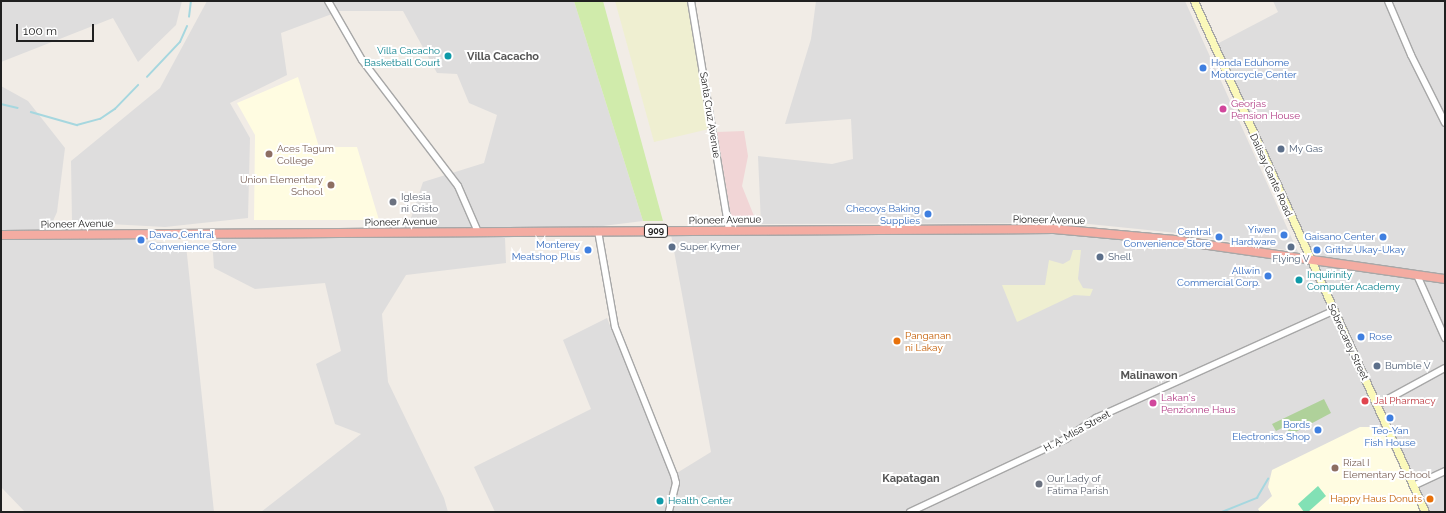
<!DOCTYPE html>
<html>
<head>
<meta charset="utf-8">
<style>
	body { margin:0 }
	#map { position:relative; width:1446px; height:513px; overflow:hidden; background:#f1ece6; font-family:Raleway,sans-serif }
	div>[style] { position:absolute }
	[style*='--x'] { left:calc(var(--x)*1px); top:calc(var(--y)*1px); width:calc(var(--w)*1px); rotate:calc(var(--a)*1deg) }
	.residential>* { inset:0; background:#dedddd }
	.commercial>* { inset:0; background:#f1d5d6 }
	.education>* { inset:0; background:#fffce1 }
	.farmland>* { inset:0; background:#efefd1 }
	.grass>* { inset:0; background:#d0ebab }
	.forest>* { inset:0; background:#afd19a }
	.pitch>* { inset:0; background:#82e1b5 }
	.parking>* { inset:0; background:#e0e0e0 }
	.stream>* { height:1.5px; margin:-0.75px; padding:0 0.75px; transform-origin:0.75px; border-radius:0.75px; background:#a6d7df }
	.roads { filter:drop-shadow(1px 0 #a7a7a7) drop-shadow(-1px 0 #a7a7a7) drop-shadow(0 1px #a7a7a7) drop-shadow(0 -1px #a7a7a7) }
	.tertiary>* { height:6px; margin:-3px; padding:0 3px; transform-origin:3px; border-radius:3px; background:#fff }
	.secondary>* { height:7px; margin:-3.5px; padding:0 3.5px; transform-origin:3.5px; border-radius:3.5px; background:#fbf9ba }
	.trunk>* { height:8px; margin:-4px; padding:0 4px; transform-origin:4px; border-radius:4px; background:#f4aca2 }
	.dots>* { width:11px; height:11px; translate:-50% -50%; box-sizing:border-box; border:2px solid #fff; border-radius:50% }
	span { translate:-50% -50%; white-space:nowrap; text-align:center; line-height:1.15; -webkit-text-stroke:4px #fff; paint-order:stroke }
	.shield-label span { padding:1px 3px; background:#fff; border:1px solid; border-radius:3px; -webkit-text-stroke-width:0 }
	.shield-label { font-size:9px; color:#202020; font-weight:700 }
	.culture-label { font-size:10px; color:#0d838f }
	.right { translate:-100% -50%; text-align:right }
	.left { translate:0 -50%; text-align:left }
	.shop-label { font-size:10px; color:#366cbe }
	.hotel-label { font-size:10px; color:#b23c85 }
	.street-label { font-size:10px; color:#202020 }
	.education-label { font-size:10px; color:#785e54 }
	.service-label { font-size:10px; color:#4e5e75 }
	.worship-label { font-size:10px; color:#5b616d }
	.food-label { font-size:10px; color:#c56008 }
	.health-label { font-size:10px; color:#be3a42 }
	.neighbourhood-label { font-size:11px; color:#535353; font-weight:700 }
	.frame { position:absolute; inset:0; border:2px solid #202020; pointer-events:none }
	.scale { position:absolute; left:16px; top:24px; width:78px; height:18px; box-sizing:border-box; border:2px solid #202020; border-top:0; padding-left:5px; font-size:12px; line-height:14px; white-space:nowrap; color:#202020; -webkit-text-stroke:3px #fff; paint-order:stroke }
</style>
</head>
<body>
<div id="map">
	<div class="residential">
		<div style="clip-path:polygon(1px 1px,182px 1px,176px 25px,138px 62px,113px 18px,1px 62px)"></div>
		<div style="clip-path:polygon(207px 1px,574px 1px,643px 221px,505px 238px,506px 263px,406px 275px,382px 314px,388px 382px,444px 498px,448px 512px,261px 512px,361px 434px,335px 424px,316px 364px,341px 351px,325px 283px,255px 289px,214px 268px,212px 239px,384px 235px,409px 224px,423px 182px,484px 163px,497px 115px,469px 103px,457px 74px,437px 73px,403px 11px,340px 11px,281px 33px,287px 75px,230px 103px,250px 138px,248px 218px,165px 227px,72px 222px,71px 161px,160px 88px)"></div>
		<div style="clip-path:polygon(816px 1px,1185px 1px,1298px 252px,1177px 233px,1079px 223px,761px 224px,758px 156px,832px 164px,853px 159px,851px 119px,785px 124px,811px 39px)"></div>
		<div style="clip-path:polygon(1273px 1px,1445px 1px,1445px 512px,495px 512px,474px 467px,591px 409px,563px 340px,607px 318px,672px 476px,711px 452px,670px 229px,1123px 231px,1309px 255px,1215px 45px,1278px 12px)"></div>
		<div style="clip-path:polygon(1px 86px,28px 101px,65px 148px,57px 212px,49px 230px,186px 245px,214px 512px,25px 512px,1px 487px)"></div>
	</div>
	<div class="commercial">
		<div style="clip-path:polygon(744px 131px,748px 156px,742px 186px,756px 221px,732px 222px,717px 132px)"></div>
	</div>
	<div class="education">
		<div style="clip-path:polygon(298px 77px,319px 147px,357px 147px,379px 220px,254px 220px,255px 135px,237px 103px)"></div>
		<div style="clip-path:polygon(1360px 427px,1381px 427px,1421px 512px,1260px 512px,1258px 509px,1272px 496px,1268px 487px,1272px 470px)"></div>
	</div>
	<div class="farmland">
		<div style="clip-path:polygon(615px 1px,687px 1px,709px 129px,654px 142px)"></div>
		<div style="clip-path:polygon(1073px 250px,1081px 250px,1078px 279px,1083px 288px,1093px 289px,1090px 296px,1074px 295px,1017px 322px,1002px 285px,1045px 285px,1049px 260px,1063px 264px,1070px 260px)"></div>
	</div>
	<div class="grass">
		<div style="clip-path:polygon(574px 1px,603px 1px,663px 221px,643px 221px)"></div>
	</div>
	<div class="forest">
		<div style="clip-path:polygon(1324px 399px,1331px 413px,1290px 435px,1286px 426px,1276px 431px,1272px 424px)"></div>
	</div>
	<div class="pitch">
		<div style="clip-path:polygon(1318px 486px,1326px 496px,1308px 512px,1304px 512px,1298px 504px)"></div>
	</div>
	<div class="parking">
		<div style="clip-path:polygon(676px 498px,684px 499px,682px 512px,673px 512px)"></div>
	</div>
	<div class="stream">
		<div style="--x:189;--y:17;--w:16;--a:-83"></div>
		<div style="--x:147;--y:77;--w:48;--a:-46.7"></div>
		<div style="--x:180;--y:42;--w:17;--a:-66"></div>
		<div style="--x:1;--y:104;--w:17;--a:13"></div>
		<div style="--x:31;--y:112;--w:48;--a:15.8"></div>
		<div style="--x:77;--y:125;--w:24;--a:-15"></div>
		<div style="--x:100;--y:119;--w:18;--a:-34"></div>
		<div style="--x:115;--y:109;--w:33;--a:-46"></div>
		<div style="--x:1222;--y:512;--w:38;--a:-22"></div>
		<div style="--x:1257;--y:498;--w:22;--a:-60"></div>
	</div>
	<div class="roads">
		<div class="tertiary">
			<div style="--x:328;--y:1;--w:68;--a:60"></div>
			<div style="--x:362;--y:60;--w:158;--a:52.7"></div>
			<div style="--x:458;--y:186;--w:50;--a:66.5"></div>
			<div style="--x:691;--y:1;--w:232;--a:80.6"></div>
			<div style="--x:1388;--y:1;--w:59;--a:66.9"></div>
			<div style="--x:1411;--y:55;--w:76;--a:63.4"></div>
			<div style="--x:598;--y:231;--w:97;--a:80"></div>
			<div style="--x:615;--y:327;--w:159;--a:68.3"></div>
			<div style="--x:674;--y:475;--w:8;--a:76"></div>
			<div style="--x:676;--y:483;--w:30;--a:104"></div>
			<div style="--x:1417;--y:275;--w:69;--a:66"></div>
			<div style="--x:1377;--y:405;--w:77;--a:-28.6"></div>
			<div style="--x:1413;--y:486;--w:35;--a:-25"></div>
			<div style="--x:910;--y:512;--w:172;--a:-25.1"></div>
			<div style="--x:1066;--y:439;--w:37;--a:-35"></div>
			<div style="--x:1096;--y:418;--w:260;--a:-24.3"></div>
		</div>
		<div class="secondary">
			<div style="--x:1194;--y:1;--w:561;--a:65.67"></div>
		</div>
		<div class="trunk">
			<div style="--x:1;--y:235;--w:1053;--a:-0.33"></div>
			<div style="--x:1054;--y:229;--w:121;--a:5.2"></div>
			<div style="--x:1174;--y:240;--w:274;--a:8.2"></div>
		</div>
	</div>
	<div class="dots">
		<div style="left:448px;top:56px;background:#0f9aa8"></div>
		<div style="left:1203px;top:68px;background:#3f7fe0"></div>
		<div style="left:1223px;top:109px;background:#d1479c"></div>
		<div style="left:1281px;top:149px;background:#5c6f8a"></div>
		<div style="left:269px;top:154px;background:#8d6e63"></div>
		<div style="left:331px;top:185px;background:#8d6e63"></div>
		<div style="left:393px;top:202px;background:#6b7280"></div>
		<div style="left:928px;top:214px;background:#3f7fe0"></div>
		<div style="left:1284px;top:235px;background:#3f7fe0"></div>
		<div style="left:1219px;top:237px;background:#3f7fe0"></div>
		<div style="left:1383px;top:237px;background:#3f7fe0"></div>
		<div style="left:141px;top:240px;background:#3f7fe0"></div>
		<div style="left:672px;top:247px;background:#5c6f8a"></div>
		<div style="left:1291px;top:247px;background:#5c6f8a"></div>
		<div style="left:588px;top:250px;background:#3f7fe0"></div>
		<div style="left:1317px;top:250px;background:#3f7fe0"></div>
		<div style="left:1100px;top:257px;background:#5c6f8a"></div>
		<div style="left:1268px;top:276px;background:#3f7fe0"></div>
		<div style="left:1299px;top:280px;background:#0f9aa8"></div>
		<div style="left:1361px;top:337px;background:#3f7fe0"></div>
		<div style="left:897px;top:341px;background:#e8710a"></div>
		<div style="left:1377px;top:366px;background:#5c6f8a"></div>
		<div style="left:1365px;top:401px;background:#e0444e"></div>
		<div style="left:1153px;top:403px;background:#d1479c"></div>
		<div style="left:1390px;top:418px;background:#3f7fe0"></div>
		<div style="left:1318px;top:430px;background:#3f7fe0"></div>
		<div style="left:1335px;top:468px;background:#8d6e63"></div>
		<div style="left:1039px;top:484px;background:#6b7280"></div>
		<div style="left:1430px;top:499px;background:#e8710a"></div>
		<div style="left:660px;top:501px;background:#0f9aa8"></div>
	</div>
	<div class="shield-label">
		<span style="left:656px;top:231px">909</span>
	</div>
	<div class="culture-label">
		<span class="right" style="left:440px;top:56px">Villa Cacacho<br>Basketball Court</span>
		<span class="left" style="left:1307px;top:280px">Inquirinity<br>Computer Academy</span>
		<span class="left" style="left:668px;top:501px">Health Center</span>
	</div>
	<div class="shop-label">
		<span class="left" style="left:1211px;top:68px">Honda Eduhome<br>Motorcycle Center</span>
		<span class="right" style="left:920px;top:214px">Checoys Baking<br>Supplies</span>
		<span class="right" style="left:1276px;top:235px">Yiwen<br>Hardware</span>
		<span class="right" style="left:1211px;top:237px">Central<br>Convenience Store</span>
		<span class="left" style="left:149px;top:240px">Davao Central<br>Convenience Store</span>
		<span class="right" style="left:1375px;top:237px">Gaisano Center</span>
		<span class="right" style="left:580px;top:250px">Monterey<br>Meatshop Plus</span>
		<span class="left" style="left:1325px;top:250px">Grithz Ukay-Ukay</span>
		<span class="right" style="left:1260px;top:276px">Allwin<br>Commercial Corp.</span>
		<span class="left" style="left:1369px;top:337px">Rose</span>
		<span class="right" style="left:1310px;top:430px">Bords<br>Electronics Shop</span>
		<span style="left:1390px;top:436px">Teo-Yan<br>Fish House</span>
	</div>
	<div class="hotel-label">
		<span class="left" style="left:1231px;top:109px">Georjas<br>Pension House</span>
		<span class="left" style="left:1161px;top:403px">Lakan's<br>Penzionne Haus</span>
	</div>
	<div class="street-label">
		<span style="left:710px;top:115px;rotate:81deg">Santa Cruz Avenue</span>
		<span style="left:1271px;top:175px;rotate:66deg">Dalisay Gante Road</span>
		<span style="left:725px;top:220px;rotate:-1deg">Pioneer Avenue</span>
		<span style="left:1049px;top:220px;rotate:1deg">Pioneer Avenue</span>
		<span style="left:401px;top:222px;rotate:-1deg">Pioneer Avenue</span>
		<span style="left:77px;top:224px;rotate:-1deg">Pioneer Avenue</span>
		<span style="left:1348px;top:342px;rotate:65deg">Sobrecarey Street</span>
		<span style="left:1077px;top:431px;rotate:-29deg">H. A. Misa Street</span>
	</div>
	<div class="education-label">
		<span class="left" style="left:277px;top:154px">Aces Tagum<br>College</span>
		<span class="right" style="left:323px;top:185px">Union Elementary<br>School</span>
		<span class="left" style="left:1343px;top:468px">Rizal I<br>Elementary School</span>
	</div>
	<div class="service-label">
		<span class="left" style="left:1289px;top:149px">My Gas</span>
		<span class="left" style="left:680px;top:247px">Super Kymer</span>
		<span class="left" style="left:1108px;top:257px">Shell</span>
		<span style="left:1291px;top:259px">Flying V</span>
		<span class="left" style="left:1385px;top:366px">Bumble V</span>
	</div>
	<div class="worship-label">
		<span class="left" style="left:401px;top:202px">Iglesia<br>ni Cristo</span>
		<span class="left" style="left:1047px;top:484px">Our Lady of<br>Fatima Parish</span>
	</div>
	<div class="food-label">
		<span class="left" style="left:905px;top:341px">Panganan<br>ni Lakay</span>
		<span class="right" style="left:1422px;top:499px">Happy Haus Donuts</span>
	</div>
	<div class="health-label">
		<span class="left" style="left:1374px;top:401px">Jal Pharmacy</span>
	</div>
	<div class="neighbourhood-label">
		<span style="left:503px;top:57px">Villa Cacacho</span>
		<span style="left:1149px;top:376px">Malinawon</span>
		<span style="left:911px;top:479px">Kapatagan</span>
	</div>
	<div class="frame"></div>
	<div class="scale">100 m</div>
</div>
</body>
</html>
